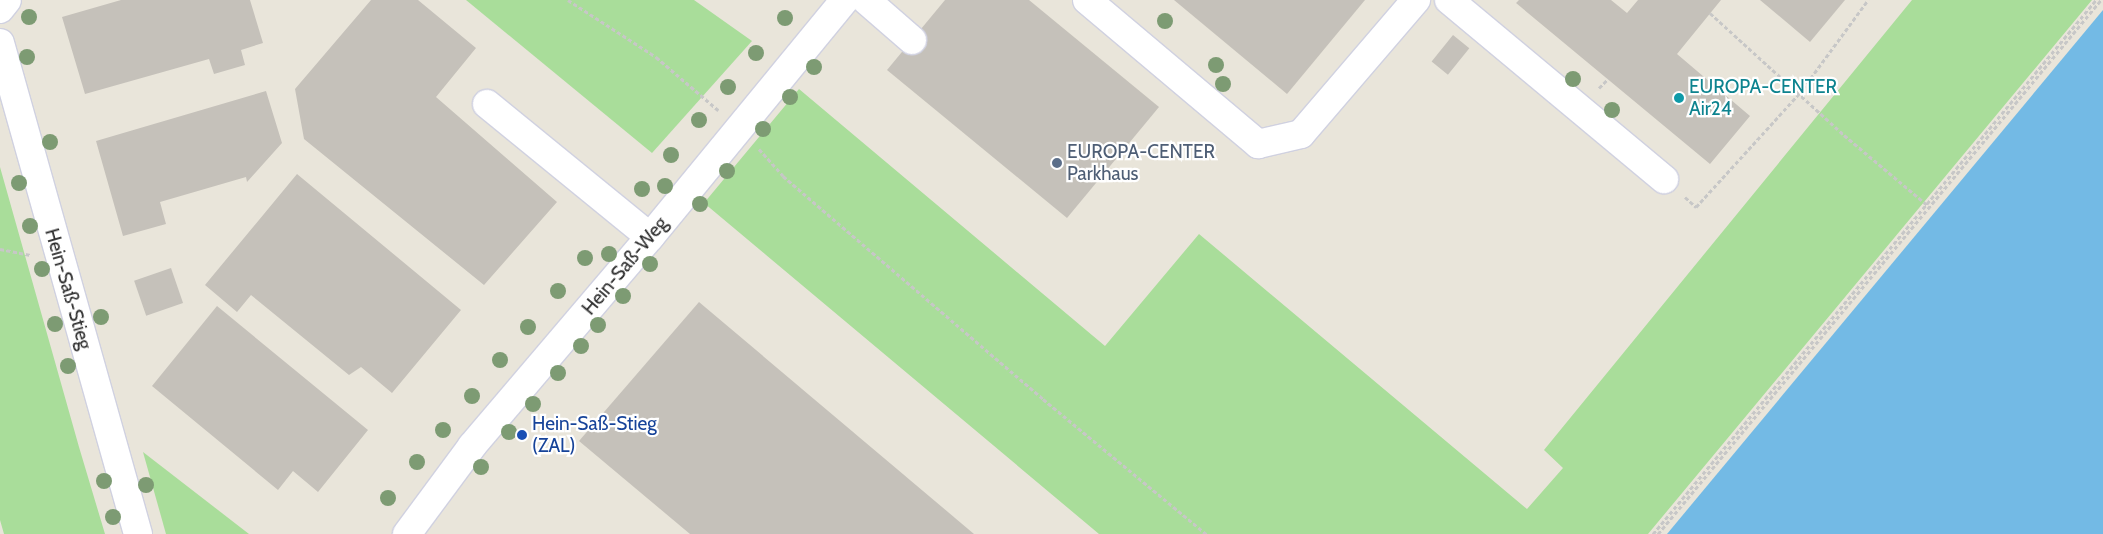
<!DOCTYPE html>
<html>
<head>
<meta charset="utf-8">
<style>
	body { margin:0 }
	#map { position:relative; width:2103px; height:534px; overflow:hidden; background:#e9e5da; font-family:Cabin,sans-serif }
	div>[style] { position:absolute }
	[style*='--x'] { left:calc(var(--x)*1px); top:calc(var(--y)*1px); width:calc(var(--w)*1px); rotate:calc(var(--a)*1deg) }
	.green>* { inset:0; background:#a9dd9a }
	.water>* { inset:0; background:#73bae5 }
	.building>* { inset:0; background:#c5c1ba; transform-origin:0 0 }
	.path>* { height:3px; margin-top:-1.5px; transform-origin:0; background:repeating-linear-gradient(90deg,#c7c7c7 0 4px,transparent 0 6.5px) }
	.roads { filter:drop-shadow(1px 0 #d0d1e0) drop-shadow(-1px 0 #d0d1e0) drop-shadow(0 1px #d0d1e0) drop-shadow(0 -1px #d0d1e0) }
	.minor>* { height:28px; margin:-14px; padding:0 14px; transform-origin:14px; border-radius:14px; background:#fff }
	.trees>* { width:16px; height:16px; margin:-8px; border-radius:50%; background:#7d9b73 }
	.dots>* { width:14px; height:14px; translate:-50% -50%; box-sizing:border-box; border:2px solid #fff; border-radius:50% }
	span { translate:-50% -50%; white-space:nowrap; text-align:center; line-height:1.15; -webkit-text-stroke:4.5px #fff; paint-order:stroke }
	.culture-label { font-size:19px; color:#0d838f }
	.left { translate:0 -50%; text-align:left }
	.service-label { font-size:19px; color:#4e5e75 }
	.street-label { font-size:19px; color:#282828 }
	.transit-label { font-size:19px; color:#164399 }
</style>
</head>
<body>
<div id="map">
	<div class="green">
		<div style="clip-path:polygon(466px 0,694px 0,752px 41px,652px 153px)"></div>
		<div style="clip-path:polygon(1912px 0,2092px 0,1648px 534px,1099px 534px,704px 203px,799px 89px,1105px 346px,1199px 234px,1527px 509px,1563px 468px,1544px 450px)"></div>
		<div style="clip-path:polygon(0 167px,79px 447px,105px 534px,4px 534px,0 520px)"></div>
		<div style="clip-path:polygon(143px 452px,249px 534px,166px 534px)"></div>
	</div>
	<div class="water">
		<div style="clip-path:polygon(2103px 10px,2103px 534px,1667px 534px)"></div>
	</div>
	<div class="building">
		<div style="clip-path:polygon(121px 0,250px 0,263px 43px,241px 50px,245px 65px,214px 74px,209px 59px,85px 94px,62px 17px)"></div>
		<div style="clip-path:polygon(371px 0,418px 0,476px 48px,436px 97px,557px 202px,484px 285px,304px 139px,295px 89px)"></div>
		<div style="clip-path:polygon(945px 0,1029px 0,1159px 107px,1067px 218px,887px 70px)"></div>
		<div style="clip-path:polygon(1174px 0,1365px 0,1287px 94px)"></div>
		<div style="clip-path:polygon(1519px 0,1611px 0,1627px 13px,1638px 0,1721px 0,1677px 54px,1750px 116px,1710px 164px,1516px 3px)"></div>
		<div style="clip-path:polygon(1760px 0,1845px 0,1810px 42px)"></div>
		<div style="left:1453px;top:35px;width:21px;height:34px;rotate:39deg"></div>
		<div style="clip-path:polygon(266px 91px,282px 143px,247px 182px,246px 177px,160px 202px,166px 224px,123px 236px,96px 141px)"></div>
		<div style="clip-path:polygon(297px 174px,461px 310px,392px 393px,361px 367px,349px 375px,251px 295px,237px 312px,205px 285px)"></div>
		<div style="left:171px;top:268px;width:37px;height:39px;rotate:71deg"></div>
		<div style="clip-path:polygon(699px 302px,974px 534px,690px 534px,579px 441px)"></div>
		<div style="clip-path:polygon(217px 306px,368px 430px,318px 492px,293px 471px,278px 490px,152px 386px)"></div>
	</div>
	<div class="path">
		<div style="--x:568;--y:0;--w:105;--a:32.9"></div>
		<div style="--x:656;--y:57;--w:82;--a:40.5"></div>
		<div style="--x:1710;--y:13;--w:181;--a:42.3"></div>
		<div style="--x:1844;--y:135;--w:109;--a:40.1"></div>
		<div style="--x:1599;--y:88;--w:13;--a:-45"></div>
		<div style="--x:759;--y:149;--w:36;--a:48"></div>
		<div style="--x:783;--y:176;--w:343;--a:40.6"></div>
		<div style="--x:1043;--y:399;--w:212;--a:39.6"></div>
		<div style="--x:1685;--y:197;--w:15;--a:42"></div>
		<div style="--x:1696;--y:207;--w:153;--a:-47.7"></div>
		<div style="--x:1799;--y:94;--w:117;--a:-53.7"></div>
		<div style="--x:0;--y:249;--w:31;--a:11"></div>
		<div style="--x:1653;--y:534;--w:694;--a:-50.32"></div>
		<div style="--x:1658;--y:534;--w:694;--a:-50.32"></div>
	</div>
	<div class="roads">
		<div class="minor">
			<div style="--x:866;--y:0;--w:61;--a:41"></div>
			<div style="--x:1087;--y:0;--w:224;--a:40.1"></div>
			<div style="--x:1258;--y:144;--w:44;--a:-13.1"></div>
			<div style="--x:1301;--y:134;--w:177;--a:-49.4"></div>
			<div style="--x:1449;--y:0;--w:280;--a:39.8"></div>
			<div style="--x:0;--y:9;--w:11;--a:-52"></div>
			<div style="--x:0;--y:43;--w:510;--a:74.3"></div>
			<div style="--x:487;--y:104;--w:210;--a:39.2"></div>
			<div style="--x:407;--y:534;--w:109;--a:-53.5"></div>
			<div style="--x:472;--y:446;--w:275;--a:-49.6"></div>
			<div style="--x:650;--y:237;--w:307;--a:-50.6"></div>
		</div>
	</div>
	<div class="trees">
		<div style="left:29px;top:17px"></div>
		<div style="left:785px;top:18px"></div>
		<div style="left:1165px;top:21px"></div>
		<div style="left:756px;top:53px"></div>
		<div style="left:27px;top:57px"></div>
		<div style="left:1216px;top:65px"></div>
		<div style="left:814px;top:67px"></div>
		<div style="left:1573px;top:79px"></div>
		<div style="left:1223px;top:84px"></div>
		<div style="left:728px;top:87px"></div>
		<div style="left:790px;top:97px"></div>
		<div style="left:1612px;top:110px"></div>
		<div style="left:699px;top:120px"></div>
		<div style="left:763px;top:129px"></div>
		<div style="left:50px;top:142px"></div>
		<div style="left:671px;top:155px"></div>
		<div style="left:727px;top:171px"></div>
		<div style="left:19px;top:183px"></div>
		<div style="left:665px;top:186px"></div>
		<div style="left:642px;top:189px"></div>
		<div style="left:700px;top:204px"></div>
		<div style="left:30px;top:226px"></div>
		<div style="left:609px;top:254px"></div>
		<div style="left:585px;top:258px"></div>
		<div style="left:650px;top:264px"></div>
		<div style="left:42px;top:269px"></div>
		<div style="left:558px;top:291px"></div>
		<div style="left:623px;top:296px"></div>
		<div style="left:101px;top:317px"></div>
		<div style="left:55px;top:324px"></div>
		<div style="left:598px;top:325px"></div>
		<div style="left:528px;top:327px"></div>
		<div style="left:581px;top:346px"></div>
		<div style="left:500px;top:360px"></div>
		<div style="left:68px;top:366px"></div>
		<div style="left:558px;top:373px"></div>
		<div style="left:472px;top:396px"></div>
		<div style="left:533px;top:404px"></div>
		<div style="left:443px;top:430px"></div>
		<div style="left:509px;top:432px"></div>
		<div style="left:417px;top:462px"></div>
		<div style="left:481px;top:467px"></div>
		<div style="left:104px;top:481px"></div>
		<div style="left:146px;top:485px"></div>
		<div style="left:388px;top:498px"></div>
		<div style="left:113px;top:517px"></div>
	</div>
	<div class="dots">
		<div style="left:1679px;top:98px;background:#0f9aa8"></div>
		<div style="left:1057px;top:163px;background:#5c6f8a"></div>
		<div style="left:522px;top:435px;background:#1a4fb4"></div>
	</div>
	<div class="culture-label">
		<span class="left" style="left:1689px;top:98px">EUROPA-CENTER<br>Air24</span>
	</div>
	<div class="service-label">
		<span class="left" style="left:1067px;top:163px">EUROPA-CENTER<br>Parkhaus</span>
	</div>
	<div class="street-label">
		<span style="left:625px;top:266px;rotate:-50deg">Hein-Saß-Weg</span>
		<span style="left:68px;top:289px;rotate:74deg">Hein-Saß-Stieg</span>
	</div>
	<div class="transit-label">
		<span class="left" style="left:532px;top:435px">Hein-Saß-Stieg<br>(ZAL)</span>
	</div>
</div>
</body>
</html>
